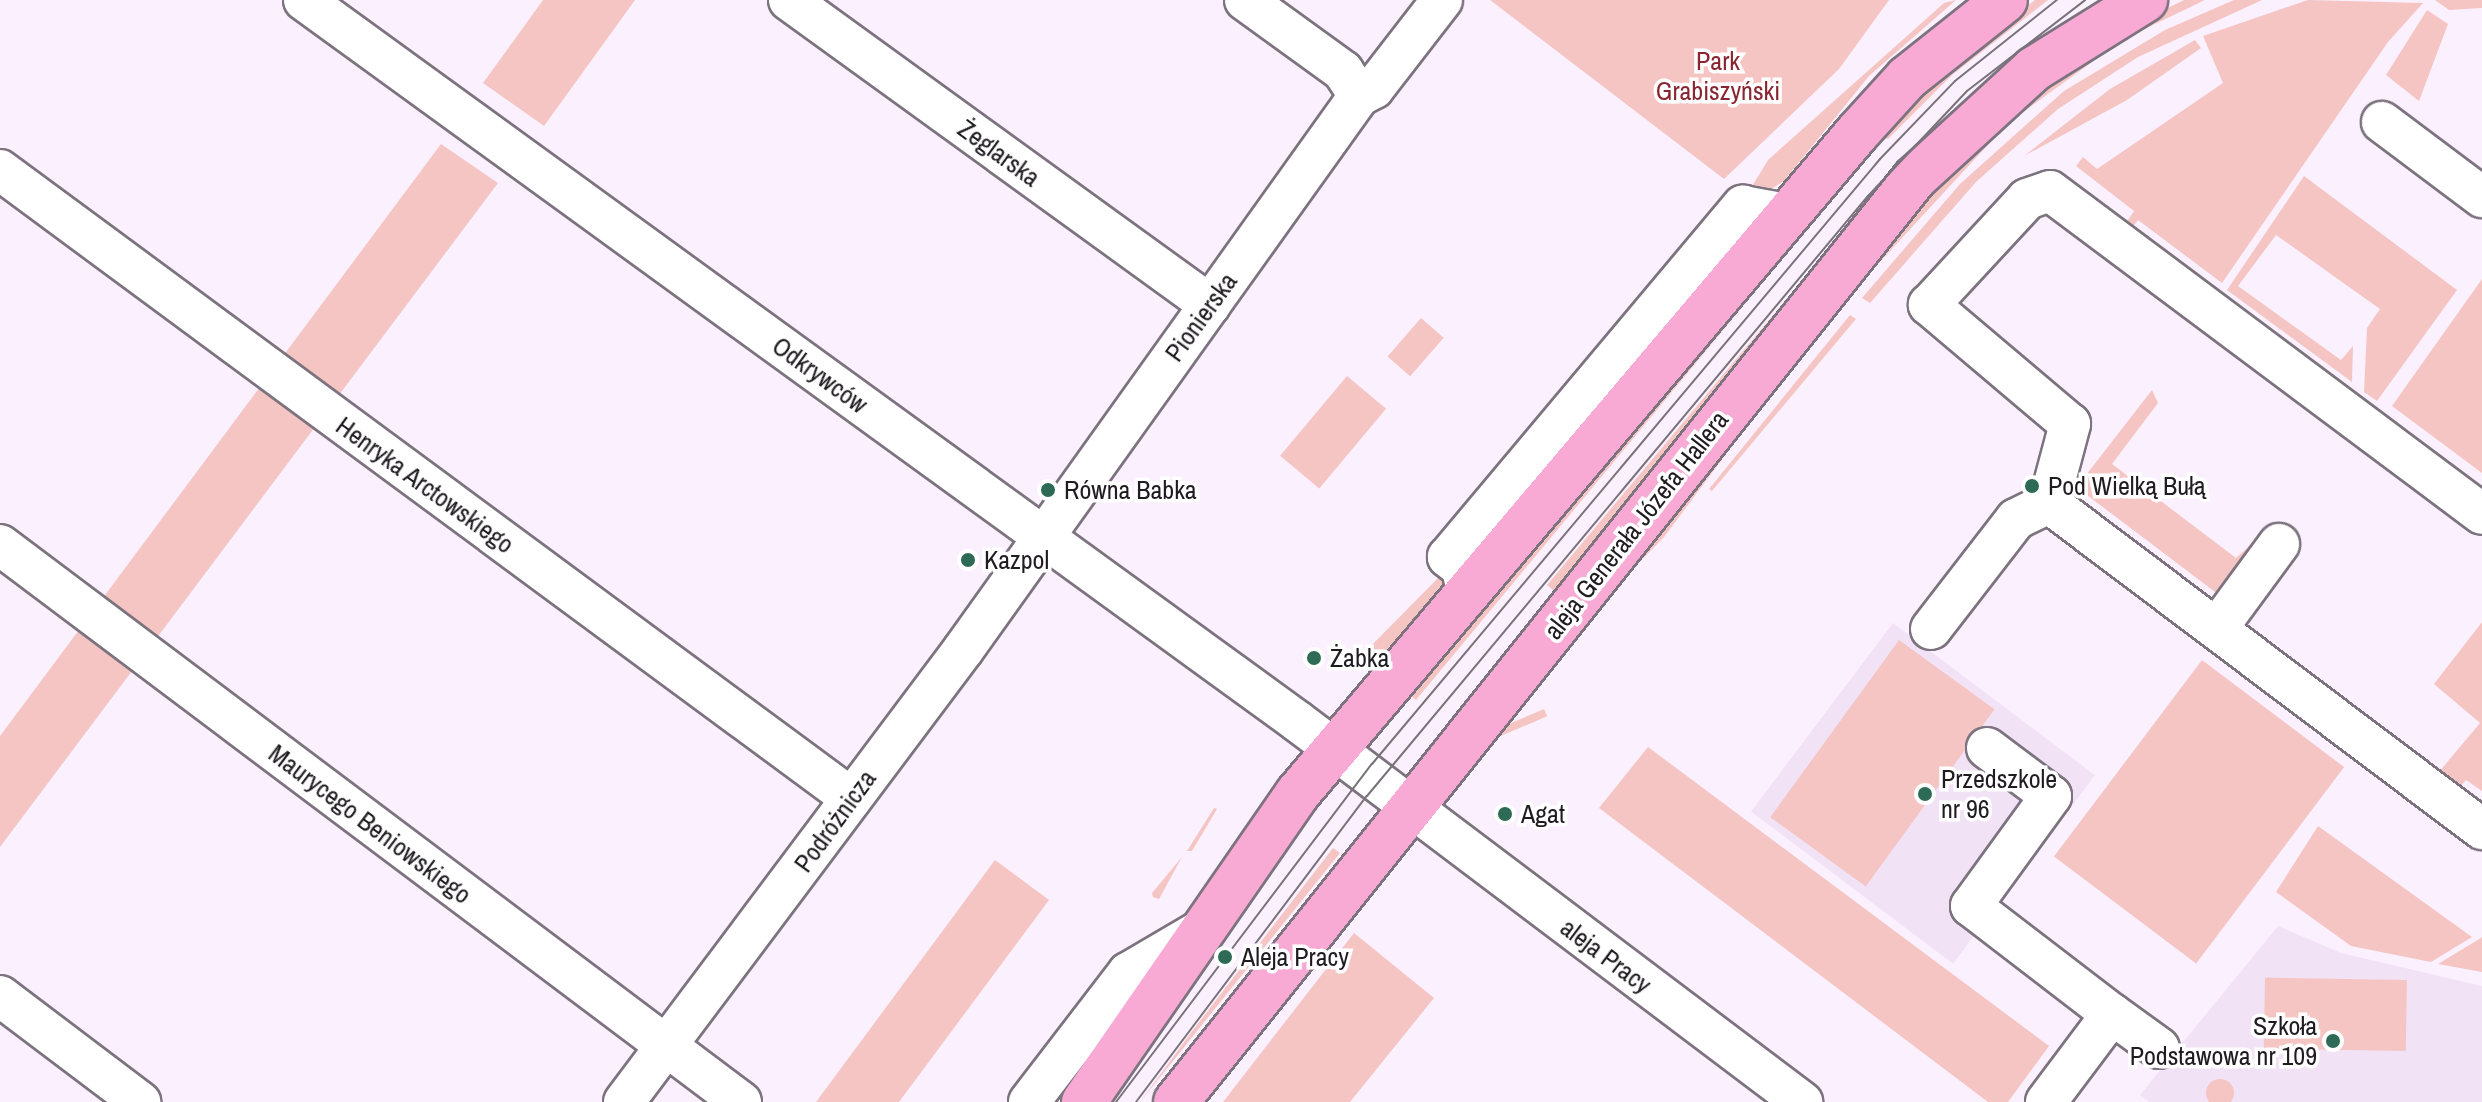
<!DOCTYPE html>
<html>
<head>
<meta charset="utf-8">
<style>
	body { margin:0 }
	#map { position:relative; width:2482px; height:1102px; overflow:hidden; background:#fbf0fe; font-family:"Archivo Narrow",sans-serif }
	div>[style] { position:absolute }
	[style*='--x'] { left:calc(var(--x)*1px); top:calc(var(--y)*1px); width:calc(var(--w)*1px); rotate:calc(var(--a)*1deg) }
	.built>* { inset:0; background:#f2e2f6; transform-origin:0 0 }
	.green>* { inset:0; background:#f5c5c4; transform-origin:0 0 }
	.round { border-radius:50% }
	.roads { filter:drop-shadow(2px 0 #7c737f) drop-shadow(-2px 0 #7c737f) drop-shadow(0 2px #7c737f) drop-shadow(0 -2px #7c737f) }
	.minor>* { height:40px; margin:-20px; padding:0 20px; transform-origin:20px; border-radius:20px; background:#fff }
	.major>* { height:44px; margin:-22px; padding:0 22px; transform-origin:22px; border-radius:22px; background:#f8aad4 }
	.tram>* { height:2px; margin:-1px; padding:0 1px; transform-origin:1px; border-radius:1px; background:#79727b }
	.dots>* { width:22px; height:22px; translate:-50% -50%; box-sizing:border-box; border:4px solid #fff; border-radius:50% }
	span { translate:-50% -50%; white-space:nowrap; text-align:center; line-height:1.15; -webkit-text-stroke:7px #fff; paint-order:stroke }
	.park-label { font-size:26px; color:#882530 }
	.street-label { font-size:26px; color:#1f1b20 }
	.poi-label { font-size:26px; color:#1f1b20 }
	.left { translate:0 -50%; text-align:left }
	.right { translate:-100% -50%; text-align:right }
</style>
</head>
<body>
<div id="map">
	<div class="built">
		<div style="left:1893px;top:623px;width:253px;height:236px;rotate:37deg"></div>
		<div style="clip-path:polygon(2278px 926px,2341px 953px,2482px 986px,2482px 1102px,2149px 1102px,2140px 1095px)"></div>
	</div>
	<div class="green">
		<div style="clip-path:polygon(543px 0,635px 0,544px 126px,483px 83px)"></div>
		<div style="clip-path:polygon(1490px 0,1889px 0,1839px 69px,1724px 179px)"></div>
		<div style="clip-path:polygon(1956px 0,1869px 76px,1784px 181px,1766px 192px,1751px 188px,1768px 160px,1944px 3px)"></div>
		<div style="clip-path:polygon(2035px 0,2048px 0,1952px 75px,1888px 139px,1880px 136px,1902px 105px)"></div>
		<div style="clip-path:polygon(2098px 0,2115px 0,1908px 156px,1986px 81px)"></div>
		<div style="clip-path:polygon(2184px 0,2205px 0,2124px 39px,2008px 123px,1855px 289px,1858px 272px,1896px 226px,2005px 114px,2127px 28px)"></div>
		<div style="clip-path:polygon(2234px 0,2262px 0,2138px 57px,2058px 109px,1976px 182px,1870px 303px,1862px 298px,1960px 184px,2064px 91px,2165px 30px)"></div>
		<div style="clip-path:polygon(2308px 0,2423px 3px,2388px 42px,2222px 283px,2138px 220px,2126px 236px,2120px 232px,2134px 211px,2076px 166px,2083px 157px,2097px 169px,2223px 83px,2203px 36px)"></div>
		<div style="clip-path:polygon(2435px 0,2482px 0,2482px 8px,2449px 10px)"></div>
		<div style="clip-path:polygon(2427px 10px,2448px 24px,2419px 101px,2386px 75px)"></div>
		<div style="clip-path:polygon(2195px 40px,2201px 48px,2127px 100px,2024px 156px,2110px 89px)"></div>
		<div style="clip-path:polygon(441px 144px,498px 183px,0 847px,0 736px)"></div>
		<div style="clip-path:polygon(1862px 163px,1416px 700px,1407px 693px,1854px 168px)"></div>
		<div style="clip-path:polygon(2304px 176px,2457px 290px,2377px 401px,2364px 392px,2367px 328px,2380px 309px,2276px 235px,2238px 286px,2341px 360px,2353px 346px,2352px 382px,2227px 290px)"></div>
		<div style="clip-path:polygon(1886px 180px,1560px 596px,1547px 585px)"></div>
		<div style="clip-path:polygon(2482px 279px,2482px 473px,2392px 406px)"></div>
		<div style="clip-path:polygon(1834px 310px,1664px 537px,1630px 572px,1630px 566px)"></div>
		<div style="clip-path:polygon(1850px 315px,1856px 319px,1712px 491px,1709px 489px)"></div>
		<div style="left:1421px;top:318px;width:30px;height:51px;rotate:41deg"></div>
		<div style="left:1347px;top:376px;width:51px;height:104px;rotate:40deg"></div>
		<div style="clip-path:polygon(2152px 390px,2158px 403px,2112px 464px,2236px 558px,2257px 539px,2227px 601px,2083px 492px,2074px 504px,2069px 497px)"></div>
		<div style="clip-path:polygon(1442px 574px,1451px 578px,1376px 666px,1362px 655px)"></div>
		<div style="clip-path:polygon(2482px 622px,2482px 791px,2466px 780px,2454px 794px,2433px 779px,2480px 723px,2434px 684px)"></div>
		<div style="left:1899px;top:640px;width:118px;height:219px;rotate:36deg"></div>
		<div style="left:2202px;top:660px;width:178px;height:246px;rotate:37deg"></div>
		<div style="left:1544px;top:709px;width:8px;height:69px;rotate:67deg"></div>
		<div style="clip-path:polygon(1648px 747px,2049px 1046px,2008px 1102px,1988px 1102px,1599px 808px)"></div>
		<div style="clip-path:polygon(1217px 809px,1192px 851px,1187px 851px,1214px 808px)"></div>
		<div style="clip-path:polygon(2318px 826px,2472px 937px,2431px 962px,2351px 946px,2276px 892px)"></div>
		<div style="clip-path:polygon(1333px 848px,1340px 853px,1140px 1102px,1190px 1034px)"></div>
		<div style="clip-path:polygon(1182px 857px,1159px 899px,1153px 897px,1152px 893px)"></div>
		<div style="clip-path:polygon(995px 860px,1049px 900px,899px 1102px,816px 1102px)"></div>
		<div style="clip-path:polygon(1354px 933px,1434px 998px,1350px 1102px,1223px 1102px)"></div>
		<div style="clip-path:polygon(2482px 936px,2482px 972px,2438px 964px,2481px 938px)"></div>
		<div style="left:2407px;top:980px;width:71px;height:142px;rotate:91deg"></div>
		<div class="round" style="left:2206px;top:1079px;width:28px;height:28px"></div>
	</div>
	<div class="roads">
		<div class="minor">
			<div style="--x:304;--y:0;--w:1227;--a:35.98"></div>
			<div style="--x:1297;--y:721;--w:633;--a:37.03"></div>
			<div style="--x:789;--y:0;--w:520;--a:35.92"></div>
			<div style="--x:1245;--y:0;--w:121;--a:35.9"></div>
			<div style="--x:1343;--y:71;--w:30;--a:57"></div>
			<div style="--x:2382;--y:122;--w:125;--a:36.9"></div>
			<div style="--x:0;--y:170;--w:1058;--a:36.43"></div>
			<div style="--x:2049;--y:503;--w:82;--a:-75.1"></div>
			<div style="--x:2070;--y:424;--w:185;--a:-139.8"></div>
			<div style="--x:1929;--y:305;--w:144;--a:-47.2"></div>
			<div style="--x:2027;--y:199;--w:24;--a:-19"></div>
			<div style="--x:2050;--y:191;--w:539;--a:36.78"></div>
			<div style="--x:0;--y:545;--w:927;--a:36.93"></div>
			<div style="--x:1468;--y:595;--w:28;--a:-103"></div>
			<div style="--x:1462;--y:568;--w:18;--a:-142"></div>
			<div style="--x:1448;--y:557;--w:459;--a:-50"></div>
			<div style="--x:1743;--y:206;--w:45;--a:10.3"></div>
			<div style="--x:2218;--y:627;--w:103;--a:-53.7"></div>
			<div style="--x:1931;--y:629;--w:139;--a:-52.3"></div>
			<div style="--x:2016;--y:519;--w:37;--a:-26"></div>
			<div style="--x:2049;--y:503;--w:542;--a:36.98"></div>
			<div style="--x:1987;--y:748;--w:80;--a:36.9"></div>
			<div style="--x:2051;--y:796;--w:136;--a:126"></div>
			<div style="--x:1971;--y:906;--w:178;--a:37.5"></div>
			<div style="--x:2112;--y:1014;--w:110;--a:126.9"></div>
			<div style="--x:0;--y:996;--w:176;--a:37.1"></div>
			<div style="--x:2112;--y:1014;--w:58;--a:35.9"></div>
			<div style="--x:624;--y:1102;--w:565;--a:-53.13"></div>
			<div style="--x:963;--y:650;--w:681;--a:-54.44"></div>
			<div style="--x:1359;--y:96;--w:17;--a:-28"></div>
			<div style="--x:1374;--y:88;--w:111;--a:-52.3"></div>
			<div style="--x:1029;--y:1102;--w:163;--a:-52.5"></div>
			<div style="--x:1128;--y:973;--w:85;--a:-30.5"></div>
		</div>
		<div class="major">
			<div style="--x:1084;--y:1102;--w:376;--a:-55.3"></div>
			<div style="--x:1298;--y:793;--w:866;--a:-49.73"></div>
			<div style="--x:1858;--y:132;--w:73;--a:-47.8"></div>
			<div style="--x:1907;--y:78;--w:125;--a:-38.5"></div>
			<div style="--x:1176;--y:1102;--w:1183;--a:-51.35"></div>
			<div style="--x:1915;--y:178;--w:161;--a:-42.5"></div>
			<div style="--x:2034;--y:69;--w:131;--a:-31.9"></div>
		</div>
	</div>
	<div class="tram">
		<div style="--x:1116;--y:1102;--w:424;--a:-52.9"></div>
		<div style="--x:1372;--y:764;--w:790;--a:-49.98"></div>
		<div style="--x:1880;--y:159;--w:108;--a:-46.1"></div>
		<div style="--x:1955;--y:81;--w:130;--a:-38.5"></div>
		<div style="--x:1136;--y:1102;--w:383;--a:-53"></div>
		<div style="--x:1367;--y:796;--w:782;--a:-50.14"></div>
		<div style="--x:1868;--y:196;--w:144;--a:-46.7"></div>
		<div style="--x:1967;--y:91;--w:149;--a:-37.6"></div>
	</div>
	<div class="dots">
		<div style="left:2032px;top:486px;background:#2e6b57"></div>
		<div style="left:1048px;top:490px;background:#2e6b57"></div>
		<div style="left:968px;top:560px;background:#2e6b57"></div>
		<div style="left:1314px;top:658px;background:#2e6b57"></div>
		<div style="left:1925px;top:794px;background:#2e6b57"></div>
		<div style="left:1505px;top:814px;background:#2e6b57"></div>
		<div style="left:1225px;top:957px;background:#2e6b57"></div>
		<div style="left:2333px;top:1041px;background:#2e6b57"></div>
	</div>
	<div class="park-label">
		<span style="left:1718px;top:76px">Park<br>Grabiszyński</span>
	</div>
	<div class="street-label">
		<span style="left:999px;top:153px;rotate:36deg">Żeglarska</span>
		<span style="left:1201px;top:317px;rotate:-54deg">Pionierska</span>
		<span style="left:820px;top:375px;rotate:36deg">Odkrywców</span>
		<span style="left:425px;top:485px;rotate:36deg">Henryka Arctowskiego</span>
		<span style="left:1636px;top:525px;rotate:-52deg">aleja Generała Józefa Hallera</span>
		<span style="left:835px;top:821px;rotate:-54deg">Podróżnicza</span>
		<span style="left:370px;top:824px;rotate:37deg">Maurycego Beniowskiego</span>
		<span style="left:1606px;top:956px;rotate:37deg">aleja Pracy</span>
	</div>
	<div class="poi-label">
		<span class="left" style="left:2048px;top:486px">Pod Wielką Bułą</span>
		<span class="left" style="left:1064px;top:490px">Równa Babka</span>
		<span class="left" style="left:984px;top:560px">Kazpol</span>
		<span class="left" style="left:1330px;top:658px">Żabka</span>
		<span class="left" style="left:1941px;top:794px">Przedszkole<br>nr 96</span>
		<span class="left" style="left:1521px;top:814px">Agat</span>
		<span class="left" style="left:1241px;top:957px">Aleja Pracy</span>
		<span class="right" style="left:2317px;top:1041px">Szkoła<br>Podstawowa nr 109</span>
	</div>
</div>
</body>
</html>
